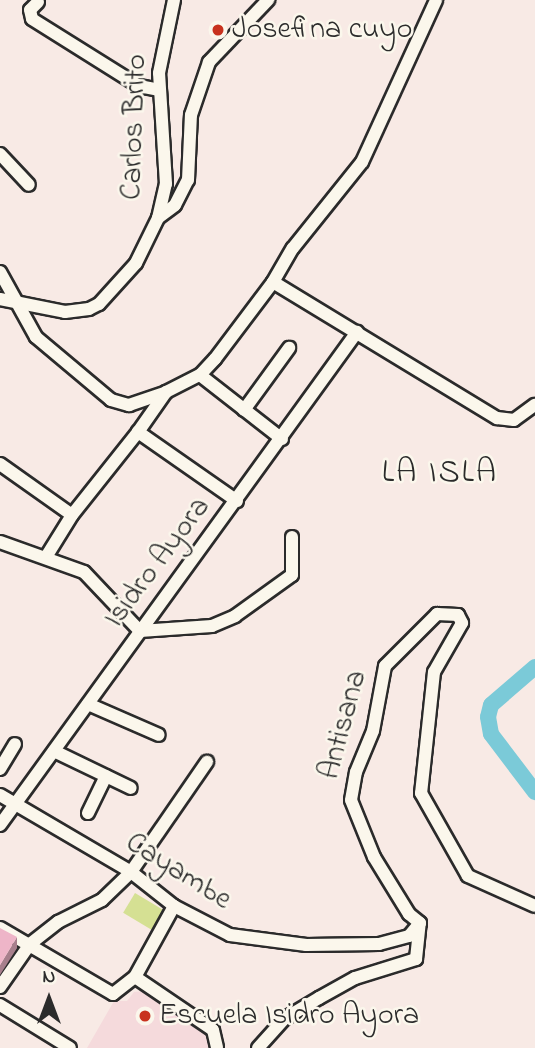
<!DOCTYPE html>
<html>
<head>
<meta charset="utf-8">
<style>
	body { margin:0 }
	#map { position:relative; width:535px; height:1048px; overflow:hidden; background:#f8eae5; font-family:"Indie Flower",sans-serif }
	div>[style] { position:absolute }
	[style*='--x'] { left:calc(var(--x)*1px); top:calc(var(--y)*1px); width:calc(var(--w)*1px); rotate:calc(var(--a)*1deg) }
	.built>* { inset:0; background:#f5dadc }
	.green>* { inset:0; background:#d5e093; transform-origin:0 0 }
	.river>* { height:16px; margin:-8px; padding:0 8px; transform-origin:8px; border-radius:8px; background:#7bcad8 }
	.roads { filter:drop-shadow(2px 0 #2b2b2b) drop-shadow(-2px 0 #2b2b2b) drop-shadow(0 2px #2b2b2b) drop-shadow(0 -2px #2b2b2b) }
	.minor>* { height:12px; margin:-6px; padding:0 6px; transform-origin:6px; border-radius:6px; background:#fbf7ec }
	.shaded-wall>* { inset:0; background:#a77f8c }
	.building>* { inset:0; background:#eeb5c8 }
	.dots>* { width:19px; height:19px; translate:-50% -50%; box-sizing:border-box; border:4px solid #fbf7ec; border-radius:50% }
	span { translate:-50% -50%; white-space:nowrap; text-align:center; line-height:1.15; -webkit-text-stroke:5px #fbf7ec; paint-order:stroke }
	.poi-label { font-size:30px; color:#2b2b2b }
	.left { translate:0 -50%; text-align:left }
	.street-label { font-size:30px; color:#2b2b2b }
	.quarter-label { font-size:33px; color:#2b2b2b; letter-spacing:2px }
	.north { position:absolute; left:14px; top:964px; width:70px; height:70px; -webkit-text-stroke:5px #fbf7ec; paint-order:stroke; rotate:0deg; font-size:19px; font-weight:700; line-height:28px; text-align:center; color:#2b2b2b }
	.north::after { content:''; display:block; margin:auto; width:24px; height:32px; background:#2b2b2b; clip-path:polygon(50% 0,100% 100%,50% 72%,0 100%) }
</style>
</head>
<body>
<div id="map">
	<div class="built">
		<div style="clip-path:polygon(145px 991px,208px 1032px,209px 1048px,87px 1048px,114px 1001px,127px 1001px,134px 992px)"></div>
	</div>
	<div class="green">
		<div style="left:135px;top:893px;width:35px;height:23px;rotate:31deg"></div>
	</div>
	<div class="river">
		<div style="--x:535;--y:667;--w:58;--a:139.2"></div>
		<div style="--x:491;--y:705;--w:12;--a:104"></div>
		<div style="--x:488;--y:717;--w:17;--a:80"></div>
		<div style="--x:491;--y:734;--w:73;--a:52.8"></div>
	</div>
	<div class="roads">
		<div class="minor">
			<div style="--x:38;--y:2;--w:11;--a:135"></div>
			<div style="--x:30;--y:10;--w:9;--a:77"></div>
			<div style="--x:32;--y:19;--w:126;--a:32.1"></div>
			<div style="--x:139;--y:86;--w:21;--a:11"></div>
			<div style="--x:0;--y:154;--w:42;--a:46.9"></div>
			<div style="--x:158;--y:218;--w:21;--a:-37"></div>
			<div style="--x:175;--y:205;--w:28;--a:-63"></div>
			<div style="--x:188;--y:180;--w:65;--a:-87.4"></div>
			<div style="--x:191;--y:115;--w:56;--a:-71.2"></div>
			<div style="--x:209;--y:62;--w:86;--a:-46.4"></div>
			<div style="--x:0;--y:272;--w:74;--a:61"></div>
			<div style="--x:36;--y:337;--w:98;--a:40"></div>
			<div style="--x:111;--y:400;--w:19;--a:16"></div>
			<div style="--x:129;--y:405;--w:39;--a:-19"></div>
			<div style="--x:273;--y:282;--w:39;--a:-60"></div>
			<div style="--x:293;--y:248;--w:110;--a:-51.3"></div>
			<div style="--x:362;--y:162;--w:178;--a:-65.4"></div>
			<div style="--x:0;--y:299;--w:66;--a:11.3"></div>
			<div style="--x:65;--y:312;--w:24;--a:-7"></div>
			<div style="--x:89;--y:309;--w:11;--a:-27"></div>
			<div style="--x:99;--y:304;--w:55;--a:-47.9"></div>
			<div style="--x:136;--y:263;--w:50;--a:-63.9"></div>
			<div style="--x:158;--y:218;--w:35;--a:-77"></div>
			<div style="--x:166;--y:184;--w:111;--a:-93.6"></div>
			<div style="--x:159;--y:73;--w:75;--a:-78.4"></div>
			<div style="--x:200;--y:375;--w:104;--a:38"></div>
			<div style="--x:244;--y:410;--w:77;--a:-54"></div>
			<div style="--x:0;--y:464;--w:88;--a:35.3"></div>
			<div style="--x:237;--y:501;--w:121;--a:-145.1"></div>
			<div style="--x:138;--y:432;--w:49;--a:-55"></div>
			<div style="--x:166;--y:392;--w:38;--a:-27"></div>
			<div style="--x:200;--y:375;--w:22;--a:-47"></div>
			<div style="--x:215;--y:359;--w:96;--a:-53"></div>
			<div style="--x:273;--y:282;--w:262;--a:31.3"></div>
			<div style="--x:497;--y:418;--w:17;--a:7"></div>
			<div style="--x:514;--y:420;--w:26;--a:-36"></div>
			<div style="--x:0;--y:542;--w:89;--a:19.7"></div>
			<div style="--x:84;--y:572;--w:81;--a:46.5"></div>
			<div style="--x:140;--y:631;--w:72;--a:-4"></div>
			<div style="--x:212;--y:626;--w:25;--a:-23"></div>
			<div style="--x:235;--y:616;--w:70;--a:-35.7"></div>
			<div style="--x:292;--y:575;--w:38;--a:-90"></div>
			<div style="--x:46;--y:557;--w:49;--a:-58.2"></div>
			<div style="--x:72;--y:515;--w:106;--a:-51.5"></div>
			<div style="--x:88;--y:704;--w:77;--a:23.6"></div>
			<div style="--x:54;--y:751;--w:85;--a:25.7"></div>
			<div style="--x:0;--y:769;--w:29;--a:-59"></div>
			<div style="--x:0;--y:795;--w:152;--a:30.4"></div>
			<div style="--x:131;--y:872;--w:55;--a:38.3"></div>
			<div style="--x:174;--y:906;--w:63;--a:27.4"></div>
			<div style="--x:230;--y:935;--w:77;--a:7.5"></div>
			<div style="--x:306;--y:945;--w:73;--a:-0.8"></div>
			<div style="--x:379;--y:944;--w:31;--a:-15"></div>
			<div style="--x:409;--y:936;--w:17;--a:-50"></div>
			<div style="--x:88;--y:813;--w:41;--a:-64.1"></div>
			<div style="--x:0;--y:825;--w:609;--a:-54.09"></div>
			<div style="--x:0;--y:928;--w:131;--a:30.3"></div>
			<div style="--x:113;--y:994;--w:28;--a:-38"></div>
			<div style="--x:135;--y:977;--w:94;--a:34.2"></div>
			<div style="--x:213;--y:1030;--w:18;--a:77"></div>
			<div style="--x:135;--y:977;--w:81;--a:-61.2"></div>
			<div style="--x:0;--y:987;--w:52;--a:-55.1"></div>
			<div style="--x:30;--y:944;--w:36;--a:-38"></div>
			<div style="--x:58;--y:922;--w:49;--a:-26.6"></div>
			<div style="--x:102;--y:900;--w:40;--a:-44"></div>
			<div style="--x:131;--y:872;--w:134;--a:-55.4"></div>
			<div style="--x:0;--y:1005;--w:82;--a:31.6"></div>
			<div style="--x:258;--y:1048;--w:39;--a:-48"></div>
			<div style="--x:284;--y:1019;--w:41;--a:-31"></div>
			<div style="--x:319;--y:998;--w:41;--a:-29.1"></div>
			<div style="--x:355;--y:978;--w:64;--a:-17.3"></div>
			<div style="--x:416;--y:959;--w:36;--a:-84"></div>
			<div style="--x:420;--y:923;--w:14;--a:-141"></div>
			<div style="--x:409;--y:914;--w:67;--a:-121.6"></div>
			<div style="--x:374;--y:857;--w:61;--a:-112"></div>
			<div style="--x:351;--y:800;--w:28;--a:-80"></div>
			<div style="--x:356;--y:772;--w:44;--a:-67.5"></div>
			<div style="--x:373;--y:731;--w:66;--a:-79.5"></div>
			<div style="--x:385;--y:666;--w:74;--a:-45"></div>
			<div style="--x:437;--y:614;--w:21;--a:3"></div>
			<div style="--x:458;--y:615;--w:9;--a:63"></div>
			<div style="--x:462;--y:623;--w:56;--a:119.7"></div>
			<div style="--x:434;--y:672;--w:122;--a:96.1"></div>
			<div style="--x:421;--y:793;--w:95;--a:60.5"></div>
			<div style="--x:468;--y:876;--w:73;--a:24.1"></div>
		</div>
	</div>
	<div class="shaded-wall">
		<div style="clip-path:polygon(17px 937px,17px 948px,0 975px,0 965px)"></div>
	</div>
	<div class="building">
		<div style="clip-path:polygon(0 928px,17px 937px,0 965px)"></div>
	</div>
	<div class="dots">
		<div style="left:218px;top:30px;background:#c8321e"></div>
		<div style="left:145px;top:1016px;background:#c8321e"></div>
	</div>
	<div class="poi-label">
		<span class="left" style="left:232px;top:30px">Josefina cuyo</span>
		<span class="left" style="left:159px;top:1016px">Escuela Isidro Ayora</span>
	</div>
	<div class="street-label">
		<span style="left:135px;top:127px;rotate:-88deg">Carlos Brito</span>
		<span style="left:158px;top:563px;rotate:-53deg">Isidro Ayora</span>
		<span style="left:344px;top:725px;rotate:-75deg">Antisana</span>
		<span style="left:178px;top:872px;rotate:32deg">Cayambe</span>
	</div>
	<div class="quarter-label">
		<span style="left:440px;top:474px">LA ISLA</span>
	</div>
	<div class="north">N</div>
</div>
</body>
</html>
